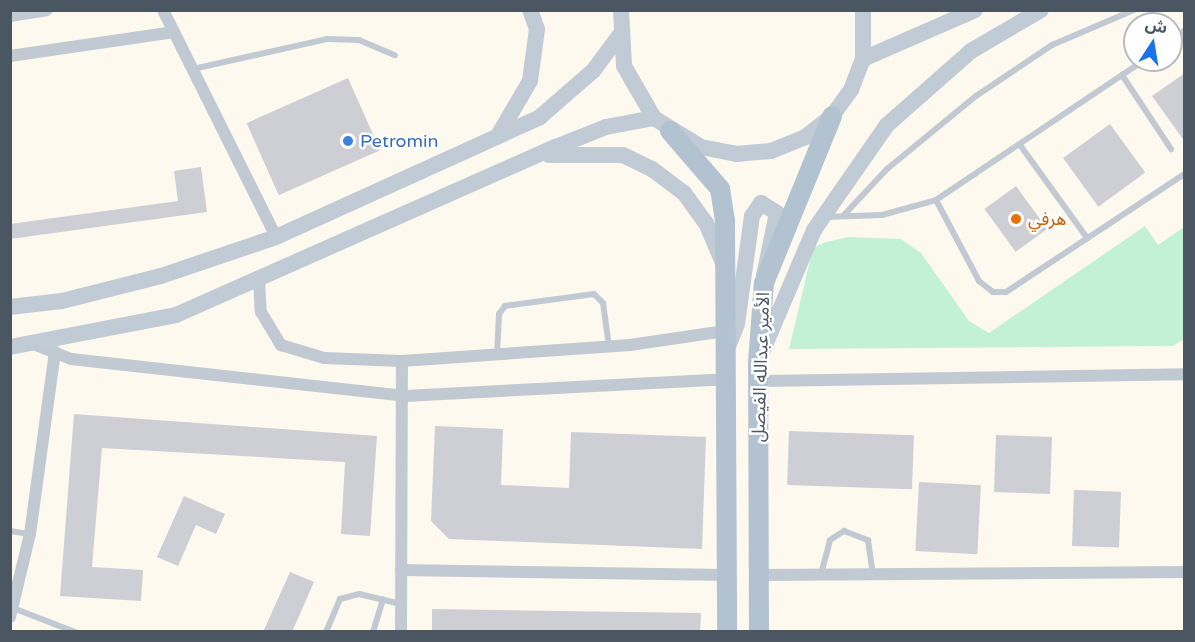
<!DOCTYPE html>
<html>
<head>
<meta charset="utf-8">
<style>
	body { margin:0 }
	#map { position:relative; width:1195px; height:642px; overflow:hidden; background:#f5f3f3; font-family:"Varela Round","Noto Sans Arabic",sans-serif }
	div>[style] { position:absolute }
	[style*='--x'] { left:calc(var(--x)*1px); top:calc(var(--y)*1px); width:calc(var(--w)*1px); rotate:calc(var(--a)*1deg) }
	.commercial>* { inset:0; background:#fdf9ef }
	.green>* { inset:0; background:#c3f1d5 }
	.building>* { inset:0; background:#cdcfd5; transform-origin:0 0 }
	.service>* { height:6px; margin:-3px; padding:0 3px; transform-origin:3px; border-radius:3px; background:#c1cad2 }
	.minor>* { height:12px; margin:-6px; padding:0 6px; transform-origin:6px; border-radius:6px; background:#c1cad2 }
	.secondary>* { height:16px; margin:-8px; padding:0 8px; transform-origin:8px; border-radius:8px; background:#c1cbd6 }
	.primary>* { height:20px; margin:-10px; padding:0 10px; transform-origin:10px; border-radius:10px; background:#b3c2d1 }
	.dots>* { width:16px; height:16px; translate:-50% -50%; box-sizing:border-box; border:3px solid #fff; border-radius:50% }
	span { translate:-50% -50%; white-space:nowrap; text-align:center; line-height:1.15; -webkit-text-stroke:5px #fff; paint-order:stroke }
	.shop-label { font-size:18px; color:#366cbe }
	.left { translate:0 -50%; text-align:left }
	.food-label { font-size:18px; color:#c56008 }
	.street-label { font-size:18px; color:#4a5661 }
	.frame { position:absolute; inset:0; border:12px solid #4a5661; pointer-events:none }
	.north { position:absolute; left:1123px; top:12px; width:60px; height:60px; box-sizing:border-box; background:#fff; border:2px solid #b7bbc0; border-radius:50%; rotate:12deg; font-size:16px; font-weight:700; line-height:24px; text-align:center; color:#4a5661 }
	.north::after { content:''; display:block; margin:auto; width:21px; height:27px; background:#1a73e8; clip-path:polygon(50% 0,100% 100%,50% 72%,0 100%) }
</style>
</head>
<body>
<div id="map">
	<div class="commercial">
		<div style="clip-path:polygon(evenodd,10px 11px,1184px 11px,1184px 631px,11px 631px,10px 11px,1135px 24px,1171px 24px,1171px 60px,1135px 60px,1135px 24px)"></div>
	</div>
	<div class="green">
		<div style="clip-path:polygon(1145px 226px,1158px 245px,1184px 227px,1184px 339px,1173px 346px,789px 349px,813px 248px,823px 243px,848px 237px,901px 239px,921px 253px,969px 321px,989px 333px)"></div>
	</div>
	<div class="building">
		<div style="clip-path:polygon(1185px 73px,1185px 142px,1152px 96px)"></div>
		<div style="left:348px;top:78px;width:79px;height:111px;rotate:66deg"></div>
		<div style="left:1110px;top:124px;width:60px;height:58px;rotate:54deg"></div>
		<div style="clip-path:polygon(201px 167px,207px 212px,10px 239px,10px 224px,178px 201px,174px 171px)"></div>
		<div style="left:1016px;top:186px;width:53px;height:39px;rotate:54deg"></div>
		<div style="clip-path:polygon(74px 414px,377px 436px,370px 536px,341px 534px,345px 462px,102px 448px,92px 567px,143px 570px,141px 601px,60px 596px)"></div>
		<div style="clip-path:polygon(435px 426px,503px 429px,501px 485px,569px 488px,571px 432px,706px 437px,702px 549px,449px 539px,431px 521px)"></div>
		<div style="left:789px;top:431px;width:125px;height:54px;rotate:2deg"></div>
		<div style="left:996px;top:435px;width:56px;height:57px;rotate:2deg"></div>
		<div style="left:919px;top:482px;width:62px;height:69px;rotate:3deg"></div>
		<div style="left:1074px;top:490px;width:47px;height:56px;rotate:2deg"></div>
		<div style="clip-path:polygon(184px 496px,225px 514px,216px 534px,196px 525px,178px 566px,157px 557px)"></div>
		<div style="clip-path:polygon(290px 572px,314px 582px,292px 632px,263px 632px)"></div>
		<div style="clip-path:polygon(432px 609px,701px 613px,700px 632px,432px 632px)"></div>
	</div>
	<div class="service">
		<div style="--x:1171;--y:41;--w:16;--a:-38"></div>
		<div style="--x:193;--y:69;--w:137;--a:-12.6"></div>
		<div style="--x:327;--y:39;--w:32;--a:2"></div>
		<div style="--x:359;--y:40;--w:39;--a:23"></div>
		<div style="--x:1122;--y:75;--w:89;--a:56.5"></div>
		<div style="--x:1020;--y:145;--w:115;--a:54.2"></div>
		<div style="--x:936;--y:200;--w:92;--a:62"></div>
		<div style="--x:979;--y:281;--w:18;--a:38"></div>
		<div style="--x:993;--y:292;--w:13;--a:0"></div>
		<div style="--x:1006;--y:292;--w:214;--a:-33.5"></div>
		<div style="--x:843;--y:216;--w:64;--a:-46.9"></div>
		<div style="--x:887;--y:169;--w:115;--a:-39.4"></div>
		<div style="--x:976;--y:96;--w:92;--a:-33.9"></div>
		<div style="--x:1052;--y:45;--w:89;--a:-23.1"></div>
		<div style="--x:826;--y:217;--w:56;--a:-2"></div>
		<div style="--x:882;--y:215;--w:56;--a:-15.5"></div>
		<div style="--x:936;--y:200;--w:251;--a:-33.9"></div>
		<div style="--x:497;--y:354;--w:40;--a:-87.1"></div>
		<div style="--x:499;--y:314;--w:10;--a:-53"></div>
		<div style="--x:505;--y:306;--w:90;--a:-7.7"></div>
		<div style="--x:594;--y:294;--w:13;--a:45"></div>
		<div style="--x:603;--y:303;--w:43;--a:82.1"></div>
		<div style="--x:10;--y:531;--w:20;--a:9"></div>
		<div style="--x:821;--y:574;--w:35;--a:-75"></div>
		<div style="--x:830;--y:540;--w:17;--a:-33"></div>
		<div style="--x:844;--y:531;--w:26;--a:21"></div>
		<div style="--x:868;--y:540;--w:34;--a:82"></div>
		<div style="--x:13;--y:608;--w:66;--a:21.2"></div>
		<div style="--x:326;--y:632;--w:36;--a:-67"></div>
		<div style="--x:340;--y:599;--w:20;--a:-15"></div>
		<div style="--x:359;--y:594;--w:43;--a:13.4"></div>
		<div style="--x:373;--y:632;--w:34;--a:-73"></div>
	</div>
	<div class="minor">
		<div style="--x:163;--y:10;--w:254;--a:63.5"></div>
		<div style="--x:10;--y:16;--w:37;--a:-9"></div>
		<div style="--x:10;--y:56;--w:166;--a:-8.3"></div>
		<div style="--x:259;--y:279;--w:33;--a:87"></div>
		<div style="--x:261;--y:312;--w:39;--a:59"></div>
		<div style="--x:281;--y:345;--w:45;--a:16.8"></div>
		<div style="--x:324;--y:358;--w:78;--a:2.2"></div>
		<div style="--x:402;--y:361;--w:229;--a:-4"></div>
		<div style="--x:630;--y:345;--w:96;--a:-8.4"></div>
		<div style="--x:33;--y:344;--w:41;--a:21.5"></div>
		<div style="--x:71;--y:359;--w:336;--a:6.3"></div>
		<div style="--x:405;--y:396;--w:321;--a:-3"></div>
		<div style="--x:758;--y:381;--w:426;--a:-0.9"></div>
		<div style="--x:401;--y:570;--w:326;--a:0.9"></div>
		<div style="--x:758;--y:575;--w:426;--a:-0.4"></div>
		<div style="--x:10;--y:617;--w:85;--a:-76.5"></div>
		<div style="--x:30;--y:534;--w:184;--a:-82.2"></div>
		<div style="--x:401;--y:632;--w:271;--a:-89.8"></div>
	</div>
	<div class="secondary">
		<div style="--x:621;--y:10;--w:56;--a:86.9"></div>
		<div style="--x:624;--y:66;--w:60;--a:60"></div>
		<div style="--x:654;--y:118;--w:55;--a:31.7"></div>
		<div style="--x:701;--y:147;--w:36;--a:11"></div>
		<div style="--x:736;--y:154;--w:35;--a:-5"></div>
		<div style="--x:771;--y:151;--w:35;--a:-22"></div>
		<div style="--x:804;--y:138;--w:36;--a:-38"></div>
		<div style="--x:832;--y:116;--w:32;--a:-54"></div>
		<div style="--x:851;--y:90;--w:33;--a:-69"></div>
		<div style="--x:863;--y:59;--w:49;--a:-90"></div>
		<div style="--x:863;--y:59;--w:122;--a:-23.6"></div>
		<div style="--x:499;--y:134;--w:61;--a:-59.7"></div>
		<div style="--x:530;--y:81;--w:52;--a:-82.3"></div>
		<div style="--x:537;--y:29;--w:20;--a:-110"></div>
		<div style="--x:549;--y:155;--w:74;--a:0"></div>
		<div style="--x:623;--y:155;--w:32;--a:26"></div>
		<div style="--x:652;--y:169;--w:40;--a:37"></div>
		<div style="--x:684;--y:193;--w:37;--a:54"></div>
		<div style="--x:706;--y:223;--w:46;--a:66.8"></div>
		<div style="--x:10;--y:307;--w:52;--a:-6.6"></div>
		<div style="--x:62;--y:301;--w:102;--a:-14.2"></div>
		<div style="--x:161;--y:276;--w:121;--a:-18.7"></div>
		<div style="--x:276;--y:237;--w:290;--a:-24.4"></div>
		<div style="--x:540;--y:117;--w:70;--a:-41"></div>
		<div style="--x:593;--y:71;--w:44;--a:-53.4"></div>
		<div style="--x:10;--y:347;--w:169;--a:-10.9"></div>
		<div style="--x:176;--y:315;--w:415;--a:-23.9"></div>
		<div style="--x:556;--y:147;--w:54;--a:-21.8"></div>
		<div style="--x:606;--y:127;--w:49;--a:-10.6"></div>
		<div style="--x:727;--y:349;--w:27;--a:-68"></div>
		<div style="--x:737;--y:324;--w:109;--a:-82.1"></div>
		<div style="--x:752;--y:216;--w:16;--a:-55"></div>
		<div style="--x:761;--y:203;--w:19;--a:32"></div>
		<div style="--x:777;--y:213;--w:64;--a:101.7"></div>
		<div style="--x:762;--y:352;--w:133;--a:-66.9"></div>
		<div style="--x:814;--y:230;--w:128;--a:-55.2"></div>
		<div style="--x:887;--y:125;--w:112;--a:-41.4"></div>
		<div style="--x:971;--y:51;--w:81;--a:-30.4"></div>
	</div>
	<div class="primary">
		<div style="--x:670;--y:131;--w:77;--a:49.2"></div>
		<div style="--x:720;--y:189;--w:31;--a:81"></div>
		<div style="--x:725;--y:220;--w:412;--a:89.7"></div>
		<div style="--x:759;--y:632;--w:270;--a:-90.2"></div>
		<div style="--x:758;--y:362;--w:79;--a:-85.7"></div>
		<div style="--x:764;--y:283;--w:180;--a:-67.8"></div>
	</div>
	<div class="dots">
		<div style="left:348px;top:141px;background:#3f7fe0"></div>
		<div style="left:1016px;top:219px;background:#e8710a"></div>
	</div>
	<div class="shop-label">
		<span class="left" style="left:360px;top:141px">Petromin</span>
	</div>
	<div class="food-label">
		<span class="left" style="left:1028px;top:219px">هرفي</span>
	</div>
	<div class="street-label">
		<span style="left:761px;top:367px;rotate:-88deg">الأمير عبدالله الفيصل</span>
	</div>
	<div class="frame"></div>
	<div class="north">ش</div>
</div>
</body>
</html>
